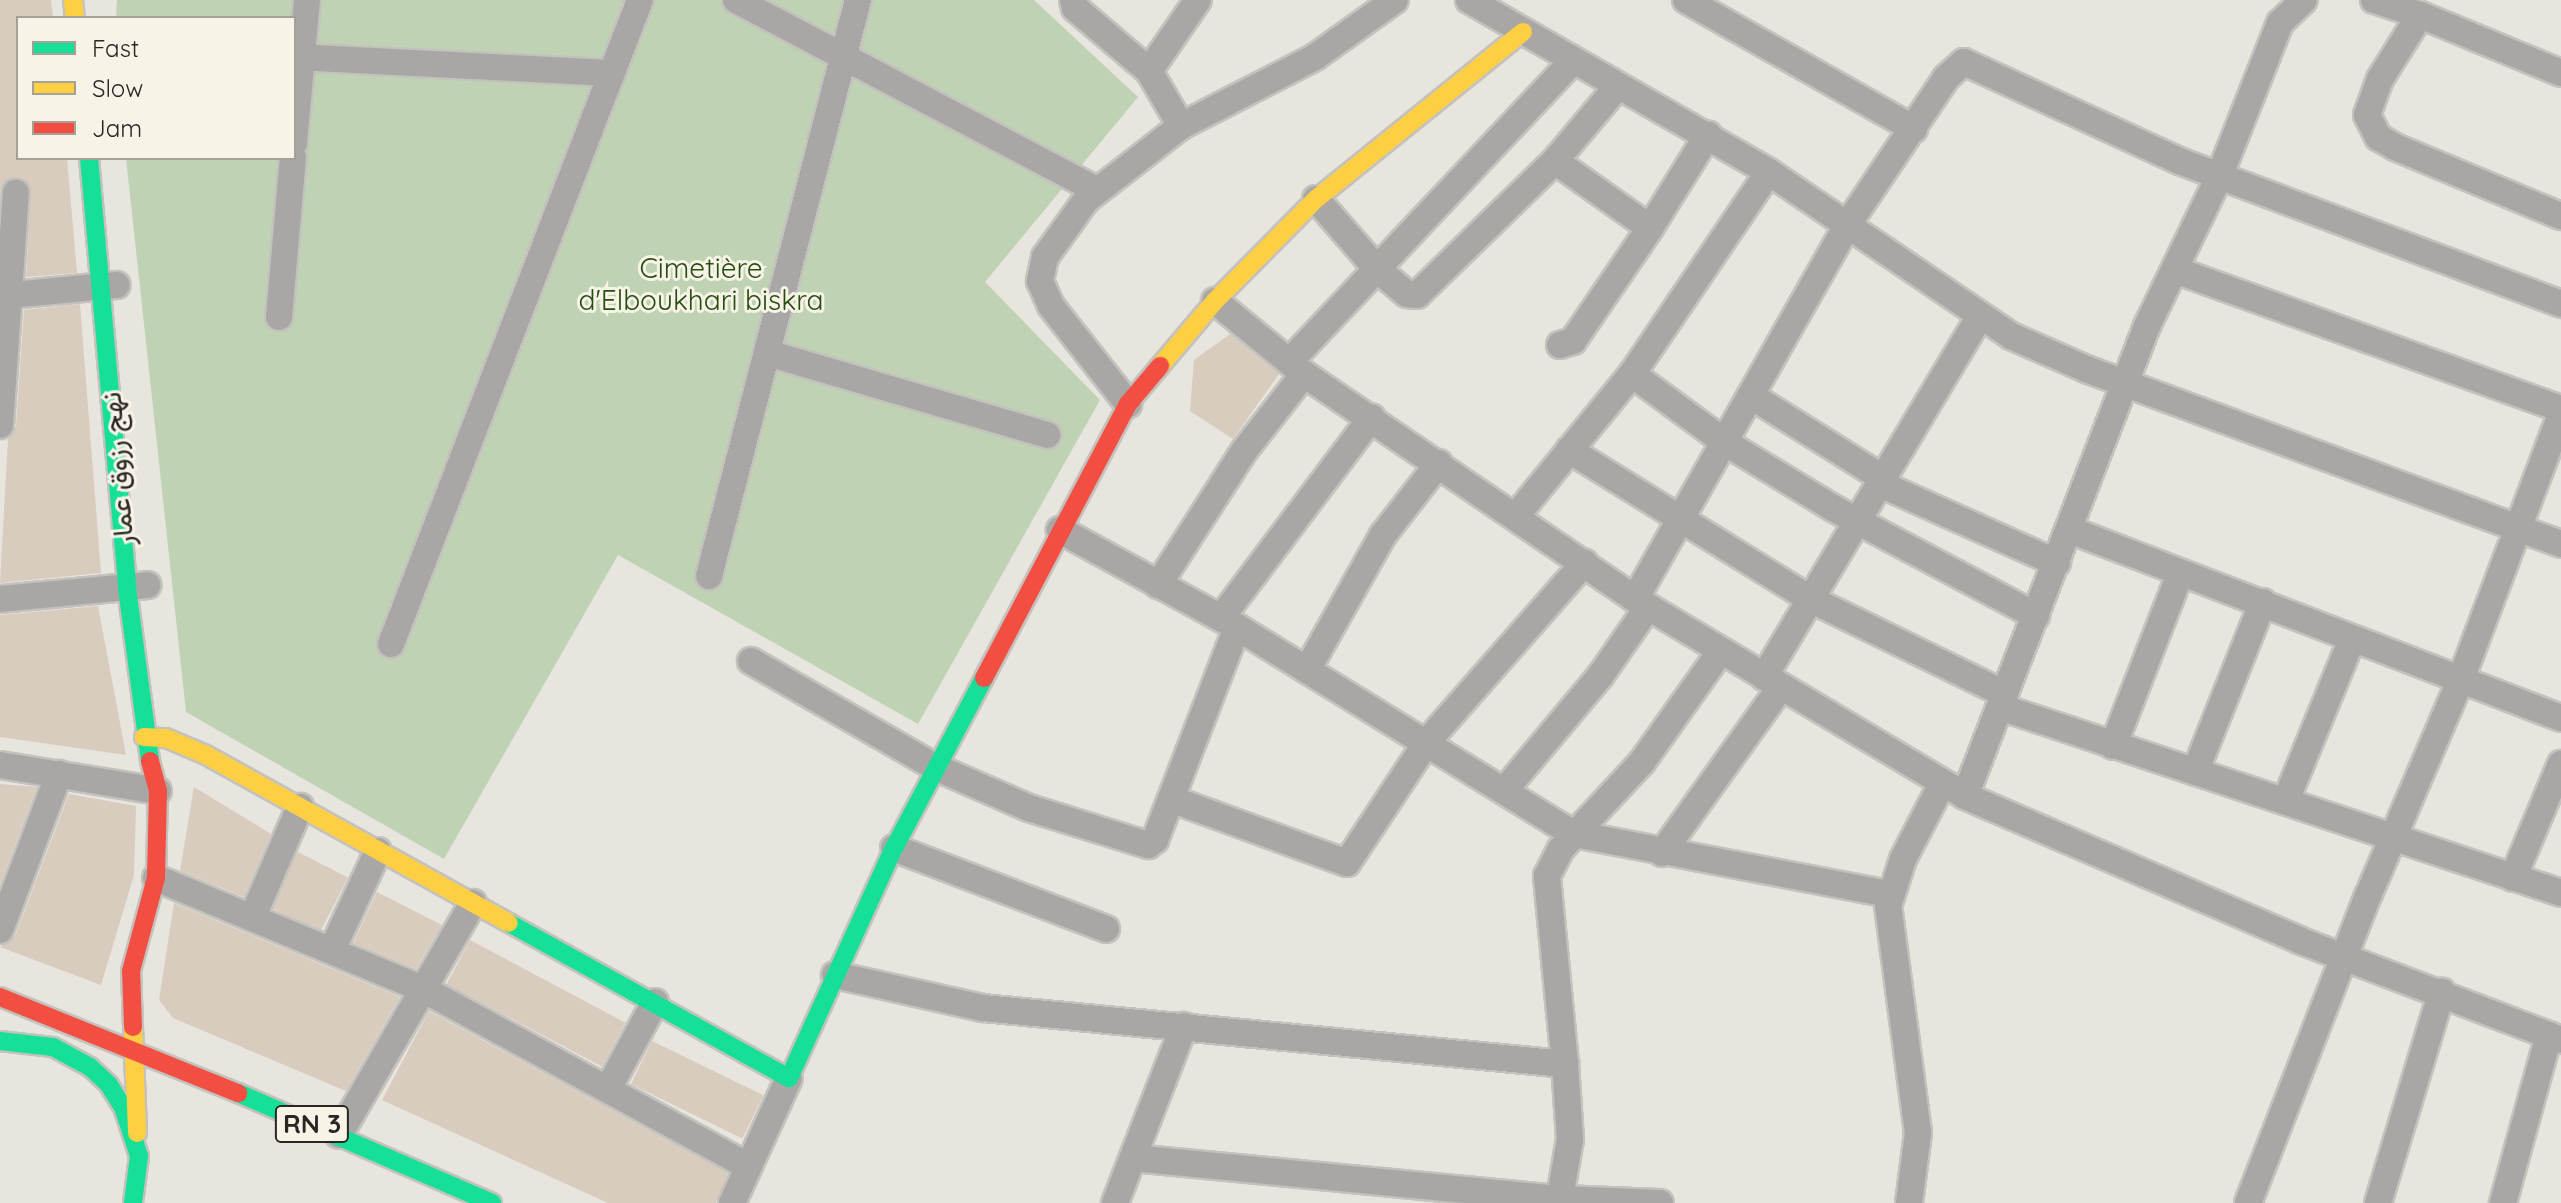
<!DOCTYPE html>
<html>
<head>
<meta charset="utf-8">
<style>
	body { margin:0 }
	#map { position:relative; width:2561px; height:1203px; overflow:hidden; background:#e7e5de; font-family:Quicksand,Vazirmatn,sans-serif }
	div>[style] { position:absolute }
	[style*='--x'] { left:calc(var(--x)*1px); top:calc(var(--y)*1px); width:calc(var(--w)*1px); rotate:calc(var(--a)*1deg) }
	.green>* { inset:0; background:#bfd3b4 }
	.building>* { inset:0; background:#d8ccbe; transform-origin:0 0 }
	.roads { filter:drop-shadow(2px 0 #c4c2bd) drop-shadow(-2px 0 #c4c2bd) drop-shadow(0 2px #c4c2bd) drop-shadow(0 -2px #c4c2bd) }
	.street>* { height:26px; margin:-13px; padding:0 13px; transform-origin:13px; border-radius:13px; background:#a9a7a5 }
	.fast>* { height:18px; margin:-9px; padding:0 9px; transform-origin:9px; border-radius:9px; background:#16e098 }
	.slow>* { height:18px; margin:-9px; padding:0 9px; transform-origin:9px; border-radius:9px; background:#ffcf43 }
	.jam>* { height:18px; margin:-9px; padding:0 9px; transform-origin:9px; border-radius:9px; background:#f24e42 }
	span { translate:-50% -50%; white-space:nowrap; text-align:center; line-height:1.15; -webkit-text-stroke:6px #f8f3e7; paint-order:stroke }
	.shield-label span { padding:2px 6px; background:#f8f3e7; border:2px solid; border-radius:6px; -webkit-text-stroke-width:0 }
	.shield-label { font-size:26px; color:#292723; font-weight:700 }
	.park-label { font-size:28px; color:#244e10 }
	.street-label { font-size:28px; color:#292723 }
	.legend { position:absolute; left:16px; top:16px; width:280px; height:144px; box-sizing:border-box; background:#f8f3e7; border:2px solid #a5a199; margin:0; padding:10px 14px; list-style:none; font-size:24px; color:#292723 }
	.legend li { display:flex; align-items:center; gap:16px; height:40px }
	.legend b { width:40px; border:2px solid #a5a199 }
</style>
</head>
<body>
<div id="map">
	<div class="green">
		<div style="clip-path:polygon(117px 0,1034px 0,1138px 97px,985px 282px,1100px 400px,918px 724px,618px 555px,444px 859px,186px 712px,126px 158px,294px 158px,294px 18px,116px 18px)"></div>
	</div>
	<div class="building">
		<div style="clip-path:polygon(0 0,51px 0,53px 18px,18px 18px,18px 158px,67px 158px,77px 273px,26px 277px,31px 187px,16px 177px,3px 183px,0 192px)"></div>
		<div style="clip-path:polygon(80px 304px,101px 573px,0 583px,8px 439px,16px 426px,24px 310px)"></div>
		<div style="clip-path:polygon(1230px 334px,1279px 374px,1233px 439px,1190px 411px,1194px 360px)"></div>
		<div style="clip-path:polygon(98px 606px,126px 755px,0 737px,0 615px)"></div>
		<div style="clip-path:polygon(0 784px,37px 787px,0 885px)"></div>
		<div style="clip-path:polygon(194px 787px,271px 834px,244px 897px,180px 871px)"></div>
		<div style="clip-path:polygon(69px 794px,136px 806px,134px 875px,101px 985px,0 947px,15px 936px)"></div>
		<div style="left:298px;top:852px;width:56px;height:62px;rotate:27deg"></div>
		<div style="clip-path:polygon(377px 892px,442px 925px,416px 969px,353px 943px)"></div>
		<div style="clip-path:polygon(174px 903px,400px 997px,346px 1091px,173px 1018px,159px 1000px)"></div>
		<div style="left:470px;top:940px;width:176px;height:50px;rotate:28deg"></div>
		<div style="clip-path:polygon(429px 1011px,728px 1173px,716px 1203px,608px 1203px,382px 1100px)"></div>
		<div style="left:652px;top:1041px;width:124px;height:48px;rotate:26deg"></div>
	</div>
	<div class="roads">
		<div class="street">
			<div style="--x:736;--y:0;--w:408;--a:27.8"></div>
			<div style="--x:1073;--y:0;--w:8;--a:76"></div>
			<div style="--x:1075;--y:8;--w:97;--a:40.4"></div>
			<div style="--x:1149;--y:71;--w:64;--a:59.8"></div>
			<div style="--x:1181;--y:126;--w:120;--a:142.1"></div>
			<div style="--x:1086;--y:200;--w:70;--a:125.7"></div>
			<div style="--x:1045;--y:257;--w:25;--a:102"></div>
			<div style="--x:1040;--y:281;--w:27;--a:66"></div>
			<div style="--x:1051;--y:306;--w:125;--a:51.8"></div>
			<div style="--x:1469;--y:0;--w:346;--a:29.8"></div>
			<div style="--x:1769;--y:172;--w:292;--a:34.1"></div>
			<div style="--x:2011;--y:336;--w:82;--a:23.7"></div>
			<div style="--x:2086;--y:369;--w:506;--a:20.22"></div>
			<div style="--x:1686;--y:0;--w:262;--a:29.5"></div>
			<div style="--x:2374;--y:0;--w:48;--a:18.1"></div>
			<div style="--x:294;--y:57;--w:318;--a:2.9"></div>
			<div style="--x:1149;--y:71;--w:86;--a:-55.4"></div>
			<div style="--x:2561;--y:73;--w:152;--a:-157.6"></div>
			<div style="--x:2420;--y:15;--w:75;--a:122"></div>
			<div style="--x:2380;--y:79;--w:38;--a:110"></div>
			<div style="--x:2367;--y:115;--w:25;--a:63"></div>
			<div style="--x:2378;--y:137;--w:20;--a:30"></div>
			<div style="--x:2395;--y:147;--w:180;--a:22.6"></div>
			<div style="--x:1181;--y:126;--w:151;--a:-27.2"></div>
			<div style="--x:1315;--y:57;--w:98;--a:-35.5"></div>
			<div style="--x:294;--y:143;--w:144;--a:-84.8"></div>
			<div style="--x:1555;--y:161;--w:116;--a:35.2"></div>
			<div style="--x:1650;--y:228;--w:110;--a:-58.1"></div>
			<div style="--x:1316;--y:199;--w:93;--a:48.9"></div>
			<div style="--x:1377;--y:269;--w:39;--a:40"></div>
			<div style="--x:1407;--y:294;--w:10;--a:6"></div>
			<div style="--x:1417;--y:295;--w:192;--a:-44.2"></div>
			<div style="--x:1555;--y:161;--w:98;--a:-50"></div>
			<div style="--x:2175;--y:270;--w:410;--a:19.8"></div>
			<div style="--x:0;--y:296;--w:117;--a:-5.4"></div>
			<div style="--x:1215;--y:301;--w:115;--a:39.4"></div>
			<div style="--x:1304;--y:374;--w:400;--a:34.2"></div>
			<div style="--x:1635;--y:599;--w:384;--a:30.8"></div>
			<div style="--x:1965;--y:796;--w:504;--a:-68.83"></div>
			<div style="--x:2147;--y:326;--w:165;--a:-64.2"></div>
			<div style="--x:2219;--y:177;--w:166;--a:-68.4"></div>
			<div style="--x:2280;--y:23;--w:33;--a:-44"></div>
			<div style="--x:279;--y:317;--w:160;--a:-85"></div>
			<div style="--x:1560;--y:345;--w:14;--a:-17"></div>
			<div style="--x:1573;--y:341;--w:137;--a:-55.7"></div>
			<div style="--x:767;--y:353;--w:292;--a:16.3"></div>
			<div style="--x:1292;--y:359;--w:408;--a:-46.7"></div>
			<div style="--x:1632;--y:374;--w:117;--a:36.3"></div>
			<div style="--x:1726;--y:443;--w:125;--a:31.3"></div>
			<div style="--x:1833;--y:508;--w:230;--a:28"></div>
			<div style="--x:1753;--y:397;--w:151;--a:32"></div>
			<div style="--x:0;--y:425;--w:233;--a:-86.1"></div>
			<div style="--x:1569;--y:450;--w:283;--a:31.7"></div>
			<div style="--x:1810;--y:599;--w:217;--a:26"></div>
			<div style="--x:1878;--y:483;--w:196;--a:24.1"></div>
			<div style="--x:1516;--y:516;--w:183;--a:-50.8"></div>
			<div style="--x:1632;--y:374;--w:244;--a:-55.9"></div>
			<div style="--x:2070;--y:530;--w:526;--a:20.95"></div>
			<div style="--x:709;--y:576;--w:595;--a:-75.5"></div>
			<div style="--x:1158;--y:585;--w:159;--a:-57.3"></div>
			<div style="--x:1244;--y:451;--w:98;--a:-52.1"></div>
			<div style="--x:0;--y:599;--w:148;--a:-5.4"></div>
			<div style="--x:1635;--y:599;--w:431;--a:-60.4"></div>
			<div style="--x:1848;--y:224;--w:176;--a:-56.1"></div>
			<div style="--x:1946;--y:78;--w:24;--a:-42"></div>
			<div style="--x:1964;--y:62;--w:237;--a:24.7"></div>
			<div style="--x:2179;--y:161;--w:408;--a:20.5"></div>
			<div style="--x:1221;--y:618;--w:251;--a:-53.1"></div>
			<div style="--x:1237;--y:627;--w:395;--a:31.6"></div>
			<div style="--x:1574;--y:834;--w:322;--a:10.8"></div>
			<div style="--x:391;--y:644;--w:690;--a:-68.86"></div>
			<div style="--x:751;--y:661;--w:212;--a:29.9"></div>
			<div style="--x:935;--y:767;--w:103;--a:23.6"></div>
			<div style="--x:1029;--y:808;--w:125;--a:17.3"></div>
			<div style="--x:1148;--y:845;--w:9;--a:-36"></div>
			<div style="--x:1155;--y:840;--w:228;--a:-68.9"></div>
			<div style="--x:1237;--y:627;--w:202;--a:-151.3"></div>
			<div style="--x:1307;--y:670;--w:155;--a:-60.6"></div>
			<div style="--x:1383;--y:535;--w:91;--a:-52.1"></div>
			<div style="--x:1764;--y:677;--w:418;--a:-59.1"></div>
			<div style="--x:2000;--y:707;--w:591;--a:18.34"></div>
			<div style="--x:2113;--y:746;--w:185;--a:-68.7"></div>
			<div style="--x:0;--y:765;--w:160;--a:9.3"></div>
			<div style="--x:2195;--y:772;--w:183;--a:-68.2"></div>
			<div style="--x:1504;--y:791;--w:151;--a:-50.1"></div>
			<div style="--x:1601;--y:675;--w:83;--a:-55.3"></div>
			<div style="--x:1965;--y:796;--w:366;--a:23.3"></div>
			<div style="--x:2301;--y:941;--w:278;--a:20.8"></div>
			<div style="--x:1171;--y:799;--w:187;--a:20"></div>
			<div style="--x:1347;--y:863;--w:144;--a:-56.6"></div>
			<div style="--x:1426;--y:743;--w:240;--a:-48.7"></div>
			<div style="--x:2286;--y:800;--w:174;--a:-67.7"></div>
			<div style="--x:894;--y:848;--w:227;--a:20.9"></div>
			<div style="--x:1662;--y:853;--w:203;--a:-54.4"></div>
			<div style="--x:156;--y:878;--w:289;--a:22.6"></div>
			<div style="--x:423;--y:989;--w:370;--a:28.6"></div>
			<div style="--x:2513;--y:878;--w:124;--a:-67.2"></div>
			<div style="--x:253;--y:916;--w:119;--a:-66.7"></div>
			<div style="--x:0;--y:930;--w:167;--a:-69.3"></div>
			<div style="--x:332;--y:950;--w:109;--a:-65.1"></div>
			<div style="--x:835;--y:975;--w:152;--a:12.6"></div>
			<div style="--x:983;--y:1008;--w:585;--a:5.5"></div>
			<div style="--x:1565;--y:1064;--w:75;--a:86.2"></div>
			<div style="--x:1570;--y:1139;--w:65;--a:99.8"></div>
			<div style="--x:1565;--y:1064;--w:189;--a:-95.5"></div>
			<div style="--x:1547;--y:876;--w:30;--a:-63"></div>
			<div style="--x:1561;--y:849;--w:119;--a:-47"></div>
			<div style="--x:1642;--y:762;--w:136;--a:-54.6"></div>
			<div style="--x:608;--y:1089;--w:99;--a:-61.6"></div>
			<div style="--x:339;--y:1135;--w:268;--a:-60"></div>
			<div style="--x:1133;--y:1158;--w:430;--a:5.5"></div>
			<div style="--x:1561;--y:1199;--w:99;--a:2.3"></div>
			<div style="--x:732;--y:1203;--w:137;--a:-65.5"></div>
			<div style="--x:1115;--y:1203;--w:190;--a:-68.7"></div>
			<div style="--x:1909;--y:1203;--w:71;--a:-82.7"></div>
			<div style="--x:1918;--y:1133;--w:229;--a:-97.5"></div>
			<div style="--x:1888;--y:906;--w:49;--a:-72.3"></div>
			<div style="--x:1903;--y:859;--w:85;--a:-62.5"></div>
			<div style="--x:2248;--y:1203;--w:330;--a:-68.7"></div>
			<div style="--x:2368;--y:896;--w:236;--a:-66.8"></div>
			<div style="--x:2461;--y:679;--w:282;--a:-69.3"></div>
			<div style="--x:2378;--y:1203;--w:221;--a:-73.2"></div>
			<div style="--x:2503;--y:1203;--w:174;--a:-74.7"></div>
		</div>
		<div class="fast">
			<div style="--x:89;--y:158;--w:432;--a:84.9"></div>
			<div style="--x:127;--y:588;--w:175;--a:82.4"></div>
			<div style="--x:509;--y:923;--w:320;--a:29"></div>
			<div style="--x:789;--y:1078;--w:253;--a:-65.5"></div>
			<div style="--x:894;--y:848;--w:192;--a:-62.1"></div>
			<div style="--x:0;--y:1041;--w:53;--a:6.5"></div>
			<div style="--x:53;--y:1047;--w:42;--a:28.4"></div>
			<div style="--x:90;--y:1067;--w:26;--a:43"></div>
			<div style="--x:109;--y:1085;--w:26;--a:58"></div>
			<div style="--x:123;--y:1107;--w:52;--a:71.9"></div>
			<div style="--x:139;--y:1156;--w:47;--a:97.3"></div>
			<div style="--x:238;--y:1093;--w:277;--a:23.4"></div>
		</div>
		<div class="slow">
			<div style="--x:73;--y:0;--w:18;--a:84"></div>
			<div style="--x:1160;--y:366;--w:85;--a:-49.8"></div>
			<div style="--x:1215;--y:301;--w:144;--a:-45.3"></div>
			<div style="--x:1316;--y:199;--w:266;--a:-38.9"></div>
			<div style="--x:144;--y:737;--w:22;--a:3"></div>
			<div style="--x:166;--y:738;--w:43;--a:23"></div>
			<div style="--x:206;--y:755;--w:346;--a:29"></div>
			<div style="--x:133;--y:1027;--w:106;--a:87.8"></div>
		</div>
		<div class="jam">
			<div style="--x:984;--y:678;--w:310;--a:-62.3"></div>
			<div style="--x:1128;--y:404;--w:50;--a:-49.9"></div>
			<div style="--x:0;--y:997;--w:257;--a:22"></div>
			<div style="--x:133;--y:1027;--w:56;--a:-92"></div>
			<div style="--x:131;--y:971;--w:96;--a:-75"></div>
			<div style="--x:156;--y:878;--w:87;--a:-88.7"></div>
			<div style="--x:158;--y:791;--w:31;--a:-105"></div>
		</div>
	</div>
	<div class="shield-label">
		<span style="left:312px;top:1124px">RN 3</span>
	</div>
	<div class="park-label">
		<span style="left:701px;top:284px">Cimetière<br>d'Elboukhari biskra</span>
	</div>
	<div class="street-label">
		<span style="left:117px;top:469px;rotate:-95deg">نهج رزوق عمار</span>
	</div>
	<ul class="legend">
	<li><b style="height:10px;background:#16e098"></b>Fast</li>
	<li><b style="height:10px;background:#ffcf43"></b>Slow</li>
	<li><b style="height:10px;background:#f24e42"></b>Jam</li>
	</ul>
</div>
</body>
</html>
